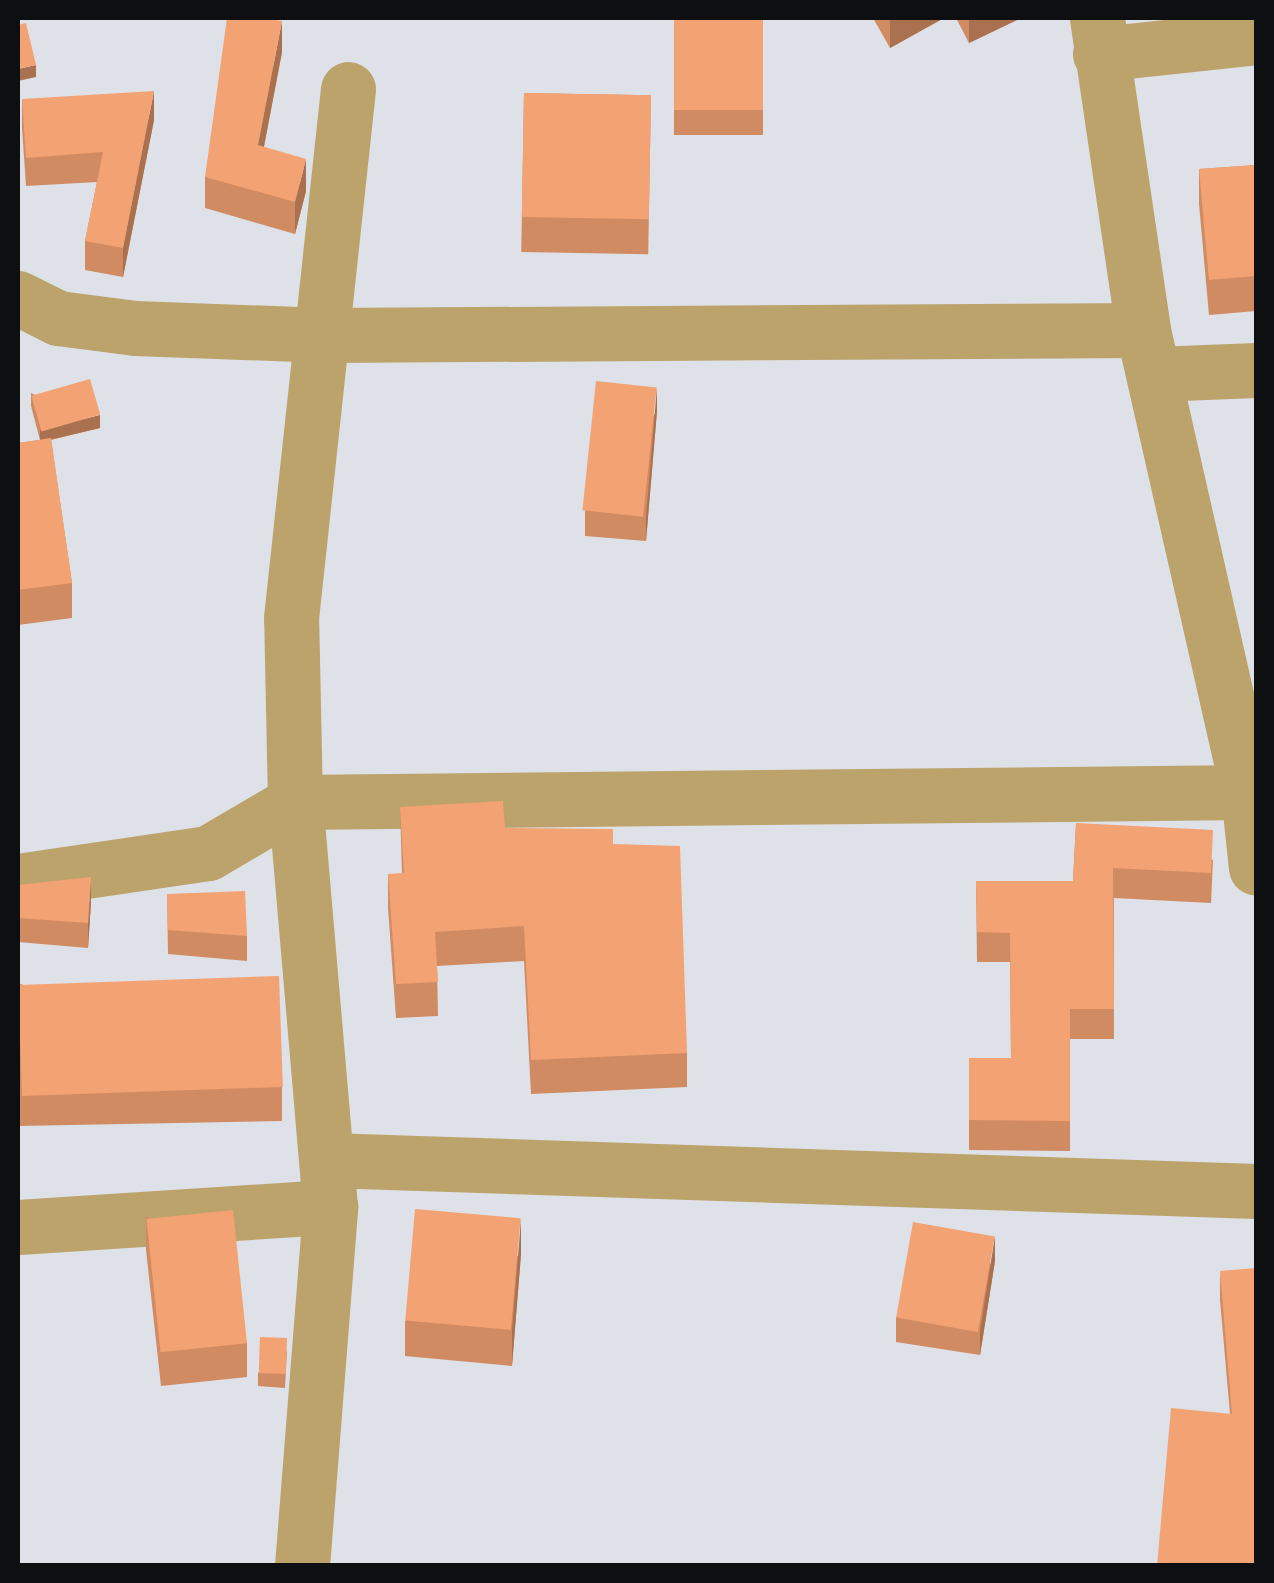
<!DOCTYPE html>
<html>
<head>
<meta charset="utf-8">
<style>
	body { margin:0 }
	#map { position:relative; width:1274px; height:1583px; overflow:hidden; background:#dee1e7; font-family:"Alegreya Sans",sans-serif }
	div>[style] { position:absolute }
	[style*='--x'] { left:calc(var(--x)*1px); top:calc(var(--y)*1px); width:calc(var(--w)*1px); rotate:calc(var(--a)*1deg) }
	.minor>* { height:55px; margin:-27.5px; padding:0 27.5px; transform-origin:27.5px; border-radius:27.5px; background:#bca36c }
	.wall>* { inset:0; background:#d18b63; transform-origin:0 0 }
	.shaded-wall>* { inset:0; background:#aa7150 }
	.building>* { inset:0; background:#f3a273; transform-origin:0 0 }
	span { translate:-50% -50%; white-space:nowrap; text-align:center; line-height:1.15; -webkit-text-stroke:8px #dee1e7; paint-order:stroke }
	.frame { position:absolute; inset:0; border:20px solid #0e0f11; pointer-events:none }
</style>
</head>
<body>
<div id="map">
	<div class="minor">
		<div style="--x:1097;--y:18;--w:315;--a:81.6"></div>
		<div style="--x:1143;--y:330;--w:474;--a:77.2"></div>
		<div style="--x:1248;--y:792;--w:76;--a:84"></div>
		<div style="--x:1100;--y:54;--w:157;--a:-6.2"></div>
		<div style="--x:18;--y:298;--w:45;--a:26.6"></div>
		<div style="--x:58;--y:318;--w:78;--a:7.4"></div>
		<div style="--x:135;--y:328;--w:189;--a:2.1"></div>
		<div style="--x:324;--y:335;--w:819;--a:-0.35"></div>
		<div style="--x:1155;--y:374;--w:101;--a:-2.3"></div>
		<div style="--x:18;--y:881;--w:192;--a:-8.4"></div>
		<div style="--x:208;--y:853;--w:101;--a:-30.4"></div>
		<div style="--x:295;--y:802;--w:953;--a:-0.6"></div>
		<div style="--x:328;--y:1160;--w:929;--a:1.91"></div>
		<div style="--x:18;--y:1227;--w:313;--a:-3.7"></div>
		<div style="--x:302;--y:1566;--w:360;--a:-85.5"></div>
		<div style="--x:330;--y:1207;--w:407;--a:-94.9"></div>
		<div style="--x:295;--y:802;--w:184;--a:-91.2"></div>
		<div style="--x:291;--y:618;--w:532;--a:-83.85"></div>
	</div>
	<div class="wall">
		<div style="left:674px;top:18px;width:89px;height:117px"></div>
		<div style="clip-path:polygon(873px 18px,944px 18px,890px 48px)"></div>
		<div style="clip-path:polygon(956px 18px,1021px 18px,969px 43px)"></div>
		<div style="clip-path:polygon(282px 52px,264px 147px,306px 191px,295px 234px,205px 208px,205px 177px)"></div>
		<div style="left:524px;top:93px;width:127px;height:159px;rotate:1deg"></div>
		<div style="clip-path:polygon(22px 99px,154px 120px,123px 277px,85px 270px,85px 241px,97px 182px,26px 186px,22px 128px)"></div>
		<div style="clip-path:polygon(1256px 165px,1256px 311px,1209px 315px,1199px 204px,1199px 169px)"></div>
		<div style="clip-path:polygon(31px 393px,100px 428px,51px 440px,72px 583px,72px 618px,18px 625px,18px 443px,40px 440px,31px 406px)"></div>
		<div style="clip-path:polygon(657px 411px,646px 541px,585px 536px,585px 511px)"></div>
		<div style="clip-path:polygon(400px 807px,505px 828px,613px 844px,687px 1053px,687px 1087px,531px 1094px,524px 961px,437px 966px,438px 1016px,396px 1018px,388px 908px,388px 874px,402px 874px)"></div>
		<div style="clip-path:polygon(1076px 823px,1213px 860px,1211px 903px,1114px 898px,1114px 1039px,1070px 1039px,1070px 1151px,969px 1150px,969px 1058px,1011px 1058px,1010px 962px,977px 962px,976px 881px,1073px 881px)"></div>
		<div style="clip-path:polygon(18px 885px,91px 902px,88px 948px,18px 942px)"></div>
		<div style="clip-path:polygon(167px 894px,247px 936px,247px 961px,168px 954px)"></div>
		<div style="clip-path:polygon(18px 983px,282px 1087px,282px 1121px,18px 1126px)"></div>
		<div style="clip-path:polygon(146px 1215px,247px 1343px,247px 1377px,161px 1386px,146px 1250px)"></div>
		<div style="clip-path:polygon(521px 1254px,512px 1366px,405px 1356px,405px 1321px)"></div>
		<div style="clip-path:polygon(995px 1261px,980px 1355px,896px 1342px,896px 1317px)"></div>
		<div style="clip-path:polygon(1220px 1271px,1256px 1566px,1230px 1414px,1220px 1300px)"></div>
		<div style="clip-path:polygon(287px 1351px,285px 1388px,258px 1386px,258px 1373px)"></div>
	</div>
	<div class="shaded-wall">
		<div style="clip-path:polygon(890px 18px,944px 18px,890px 48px)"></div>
		<div style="clip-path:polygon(969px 18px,1021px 18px,969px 43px)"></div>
		<div style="clip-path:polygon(282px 21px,282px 52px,258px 177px,258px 145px)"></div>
		<div style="clip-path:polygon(36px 65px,36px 77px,18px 81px,18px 69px)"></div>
		<div style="clip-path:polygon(154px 91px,154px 120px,123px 277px,123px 248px)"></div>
		<div style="clip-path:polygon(306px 159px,306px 191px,295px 234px,295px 202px)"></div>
		<div style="clip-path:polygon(657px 387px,657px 411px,646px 541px,646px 517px)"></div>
		<div style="clip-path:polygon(100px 415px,100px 428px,40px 442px,40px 430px)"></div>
		<div style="clip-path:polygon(91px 877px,91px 902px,88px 948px,88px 923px)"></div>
		<div style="clip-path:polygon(521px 1219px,521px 1254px,512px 1366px,512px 1331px)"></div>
		<div style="clip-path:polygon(995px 1236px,995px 1261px,980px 1355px,980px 1331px)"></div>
	</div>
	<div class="building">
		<div style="clip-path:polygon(227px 18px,263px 18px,282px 21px,258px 145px,306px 159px,295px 202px,205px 177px)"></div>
		<div style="left:674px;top:18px;width:89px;height:92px"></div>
		<div style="clip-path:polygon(26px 23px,36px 65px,18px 69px,18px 25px)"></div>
		<div style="clip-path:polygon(154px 91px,123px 248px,85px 241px,103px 152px,26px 158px,22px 99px)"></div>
		<div style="left:524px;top:93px;width:127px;height:124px;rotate:1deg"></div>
		<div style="clip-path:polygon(1256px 165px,1256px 276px,1209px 280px,1199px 169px)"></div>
		<div style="left:90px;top:379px;width:37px;height:61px;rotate:74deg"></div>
		<div style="left:596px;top:381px;width:61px;height:130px;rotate:6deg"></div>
		<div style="clip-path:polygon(51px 438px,72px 583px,18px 590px,18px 443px)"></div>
		<div style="clip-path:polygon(503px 801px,505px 828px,613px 829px,613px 844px,680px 846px,687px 1053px,531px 1060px,524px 926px,435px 932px,438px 982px,396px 984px,388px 874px,404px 873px,400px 807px)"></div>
		<div style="clip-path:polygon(1076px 823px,1213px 830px,1211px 873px,1113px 868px,1114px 1009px,1070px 1009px,1070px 1121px,969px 1120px,969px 1058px,1011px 1058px,1010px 933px,977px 932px,976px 881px,1073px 881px)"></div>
		<div style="clip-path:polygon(91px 877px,88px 923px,18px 918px,18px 885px)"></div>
		<div style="clip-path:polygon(245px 891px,247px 936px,168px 930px,167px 894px)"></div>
		<div style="left:279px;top:976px;width:111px;height:261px;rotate:88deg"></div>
		<div style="left:415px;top:1209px;width:106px;height:112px;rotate:5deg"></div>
		<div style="left:233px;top:1210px;width:134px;height:87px;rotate:84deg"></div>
		<div style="left:913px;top:1222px;width:83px;height:97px;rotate:10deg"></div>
		<div style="clip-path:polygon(1256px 1268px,1256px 1566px,1157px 1566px,1171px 1408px,1232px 1414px,1220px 1271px)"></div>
		<div style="left:260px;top:1337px;width:27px;height:36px;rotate:2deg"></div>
	</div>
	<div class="frame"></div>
</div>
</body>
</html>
